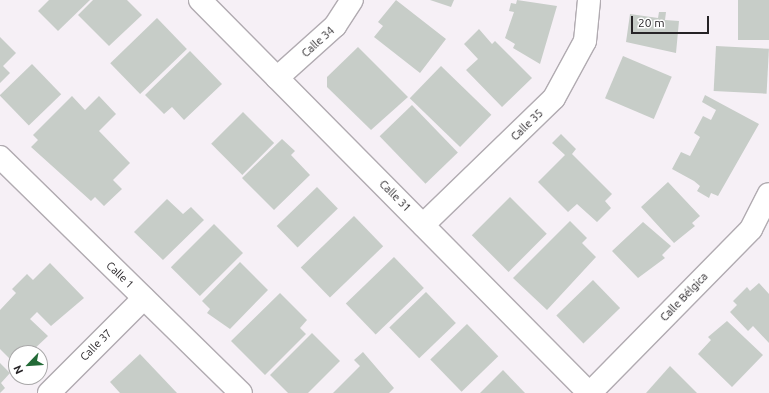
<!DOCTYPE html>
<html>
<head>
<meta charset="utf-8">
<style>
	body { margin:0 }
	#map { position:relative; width:769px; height:393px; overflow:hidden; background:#f6f0f6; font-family:Ubuntu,sans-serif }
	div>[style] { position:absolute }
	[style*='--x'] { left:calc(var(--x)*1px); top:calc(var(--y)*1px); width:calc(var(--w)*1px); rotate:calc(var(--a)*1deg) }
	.building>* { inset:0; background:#c7cdc8; transform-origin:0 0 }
	.roads { filter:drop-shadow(1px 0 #b1abb1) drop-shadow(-1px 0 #b1abb1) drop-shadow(0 1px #b1abb1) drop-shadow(0 -1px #b1abb1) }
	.minor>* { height:22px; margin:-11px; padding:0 11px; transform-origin:11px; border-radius:11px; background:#fff }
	span { translate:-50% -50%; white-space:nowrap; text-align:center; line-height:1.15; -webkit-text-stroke:3px #fff; paint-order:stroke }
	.street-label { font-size:11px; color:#262326 }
	.north { position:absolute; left:8px; top:345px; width:40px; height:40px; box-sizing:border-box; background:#fff; border:1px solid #a8a7a8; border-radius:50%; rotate:245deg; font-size:11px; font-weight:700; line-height:16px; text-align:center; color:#262326 }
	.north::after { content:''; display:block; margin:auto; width:14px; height:18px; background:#236a37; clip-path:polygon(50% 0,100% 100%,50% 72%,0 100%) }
	.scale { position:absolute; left:631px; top:16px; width:78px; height:18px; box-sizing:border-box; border:2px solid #262326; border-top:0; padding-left:5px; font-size:12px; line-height:14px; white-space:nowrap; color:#262326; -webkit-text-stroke:3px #fff; paint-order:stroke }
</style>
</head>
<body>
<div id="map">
	<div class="building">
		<div style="clip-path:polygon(49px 0,90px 0,58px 31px,38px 11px)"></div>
		<div style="clip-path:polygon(93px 0,127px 0,142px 15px,109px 46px,78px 15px)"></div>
		<div style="clip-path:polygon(396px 0,446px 39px,420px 73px,374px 37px,383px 26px,378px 22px)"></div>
		<div style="clip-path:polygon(430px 0,454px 0,451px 7px)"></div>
		<div style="clip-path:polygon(517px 0,557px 6px,540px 64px,513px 48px,515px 44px,505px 38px,514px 12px,509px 11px,511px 3px,516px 4px)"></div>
		<div style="left:738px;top:0;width:31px;height:40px"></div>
		<div style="clip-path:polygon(659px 12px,666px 12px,665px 20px,679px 21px,676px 53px,626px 42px,630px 14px,658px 18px)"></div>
		<div style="left:157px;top:18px;width:43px;height:65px;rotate:46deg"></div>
		<div style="clip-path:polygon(479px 29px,492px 44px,495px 41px,532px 78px,502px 107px,466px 70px,478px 59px,464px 44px)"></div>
		<div style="clip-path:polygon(0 37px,16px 53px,3px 66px,10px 73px,0 83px)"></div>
		<div style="left:716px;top:46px;width:53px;height:45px;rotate:3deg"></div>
		<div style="clip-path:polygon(358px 47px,408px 97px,371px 130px,327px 87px,327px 77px)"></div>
		<div style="clip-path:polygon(190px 51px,222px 84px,184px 120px,172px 107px,164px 114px,145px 95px)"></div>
		<div style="left:623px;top:56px;width:53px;height:46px;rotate:23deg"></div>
		<div style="left:32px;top:64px;width:42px;height:45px;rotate:46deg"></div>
		<div style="left:441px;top:66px;width:70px;height:45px;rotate:44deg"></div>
		<div style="clip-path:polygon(705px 95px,759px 124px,718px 196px,711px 193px,709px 198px,697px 191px,700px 186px,694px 181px,672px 169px,681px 152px,690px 156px,700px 137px,694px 133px,703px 116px,711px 120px,716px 110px,702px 102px)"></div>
		<div style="clip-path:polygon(72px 96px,85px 110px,99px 96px,116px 114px,99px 131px,130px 163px,113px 180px,122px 189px,104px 206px,95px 197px,91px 201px,31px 147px,38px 140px,33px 135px)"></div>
		<div style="left:412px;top:105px;width:66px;height:45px;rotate:46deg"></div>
		<div style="left:243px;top:112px;width:44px;height:45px;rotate:45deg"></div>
		<div style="clip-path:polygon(561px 134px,576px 149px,572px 154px,612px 194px,605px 201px,611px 208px,597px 222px,577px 204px,568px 212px,538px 182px,565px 155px,552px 143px)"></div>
		<div style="clip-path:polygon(282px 139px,295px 151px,291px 155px,310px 175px,274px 210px,242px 178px)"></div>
		<div style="clip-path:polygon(668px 182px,700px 216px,692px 223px,695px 226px,674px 243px,641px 207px)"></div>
		<div style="left:317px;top:187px;width:30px;height:56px;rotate:46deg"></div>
		<div style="left:510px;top:197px;width:52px;height:54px;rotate:45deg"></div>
		<div style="clip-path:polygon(167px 199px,183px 214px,191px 207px,204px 220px,163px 260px,134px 232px)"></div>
		<div style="left:354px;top:216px;width:42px;height:74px;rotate:46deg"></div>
		<div style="clip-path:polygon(570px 221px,587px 238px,582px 243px,596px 257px,547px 310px,513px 278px)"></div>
		<div style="clip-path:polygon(643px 222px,671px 246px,662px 255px,665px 258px,638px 278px,612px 251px)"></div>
		<div style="left:214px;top:224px;width:41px;height:61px;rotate:45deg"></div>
		<div style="left:394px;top:257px;width:43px;height:67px;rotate:46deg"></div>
		<div style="clip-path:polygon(240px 262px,268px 290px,230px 329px,207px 313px,210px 309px,202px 301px)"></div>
		<div style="clip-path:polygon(50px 263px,84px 298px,51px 326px,37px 312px,30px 319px,48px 336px,30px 353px,16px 353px,16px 365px,0 349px,0 310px,16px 293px,12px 289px,27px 274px,33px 280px)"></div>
		<div style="left:593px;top:280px;width:39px;height:51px;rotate:46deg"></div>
		<div style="clip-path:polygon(759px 283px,769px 294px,769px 343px,753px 326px,748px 331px,730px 312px,737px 305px,733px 301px,747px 287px,750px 291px)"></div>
		<div style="left:426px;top:292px;width:43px;height:51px;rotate:46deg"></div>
		<div style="clip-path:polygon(280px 293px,307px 320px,300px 328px,306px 334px,265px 375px,231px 341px)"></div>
		<div style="clip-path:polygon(727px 321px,763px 355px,732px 387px,698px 354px,711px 340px,708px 337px)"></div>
		<div style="left:467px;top:324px;width:45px;height:51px;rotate:46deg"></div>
		<div style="clip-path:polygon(312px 333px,340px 361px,308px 393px,288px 393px,270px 375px)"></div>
		<div style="clip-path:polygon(363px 352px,394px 388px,389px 393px,333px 393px,360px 366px,354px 360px)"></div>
		<div style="clip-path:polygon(140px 354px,177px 393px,120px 393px,110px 382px)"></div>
		<div style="clip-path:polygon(0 363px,10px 373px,1px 383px,5px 388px,0 393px)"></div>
		<div style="clip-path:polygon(670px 366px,697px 393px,646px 393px)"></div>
		<div style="clip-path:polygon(503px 370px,525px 393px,480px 393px)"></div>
	</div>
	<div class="roads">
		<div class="minor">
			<div style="--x:200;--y:0;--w:553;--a:45.29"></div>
			<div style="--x:277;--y:78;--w:78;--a:-41.9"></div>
			<div style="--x:335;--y:26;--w:31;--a:-57"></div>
			<div style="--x:0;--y:157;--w:337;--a:44.4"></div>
			<div style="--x:423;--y:225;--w:182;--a:-44.1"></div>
			<div style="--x:554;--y:98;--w:65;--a:-61.5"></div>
			<div style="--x:585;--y:41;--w:41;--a:-84.4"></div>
			<div style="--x:49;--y:393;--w:134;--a:-45"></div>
			<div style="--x:590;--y:393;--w:230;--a:-45.5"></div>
			<div style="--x:751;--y:229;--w:39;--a:-63"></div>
		</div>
	</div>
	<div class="street-label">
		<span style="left:318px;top:42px;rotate:-42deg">Calle 34</span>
		<span style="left:527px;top:125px;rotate:-44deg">Calle 35</span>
		<span style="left:395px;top:196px;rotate:45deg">Calle 31</span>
		<span style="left:120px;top:275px;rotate:44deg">Calle 1</span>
		<span style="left:684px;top:297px;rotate:-46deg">Calle Bélgica</span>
		<span style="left:96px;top:345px;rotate:-45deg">Calle 37</span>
	</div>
	<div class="north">N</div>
	<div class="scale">20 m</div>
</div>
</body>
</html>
